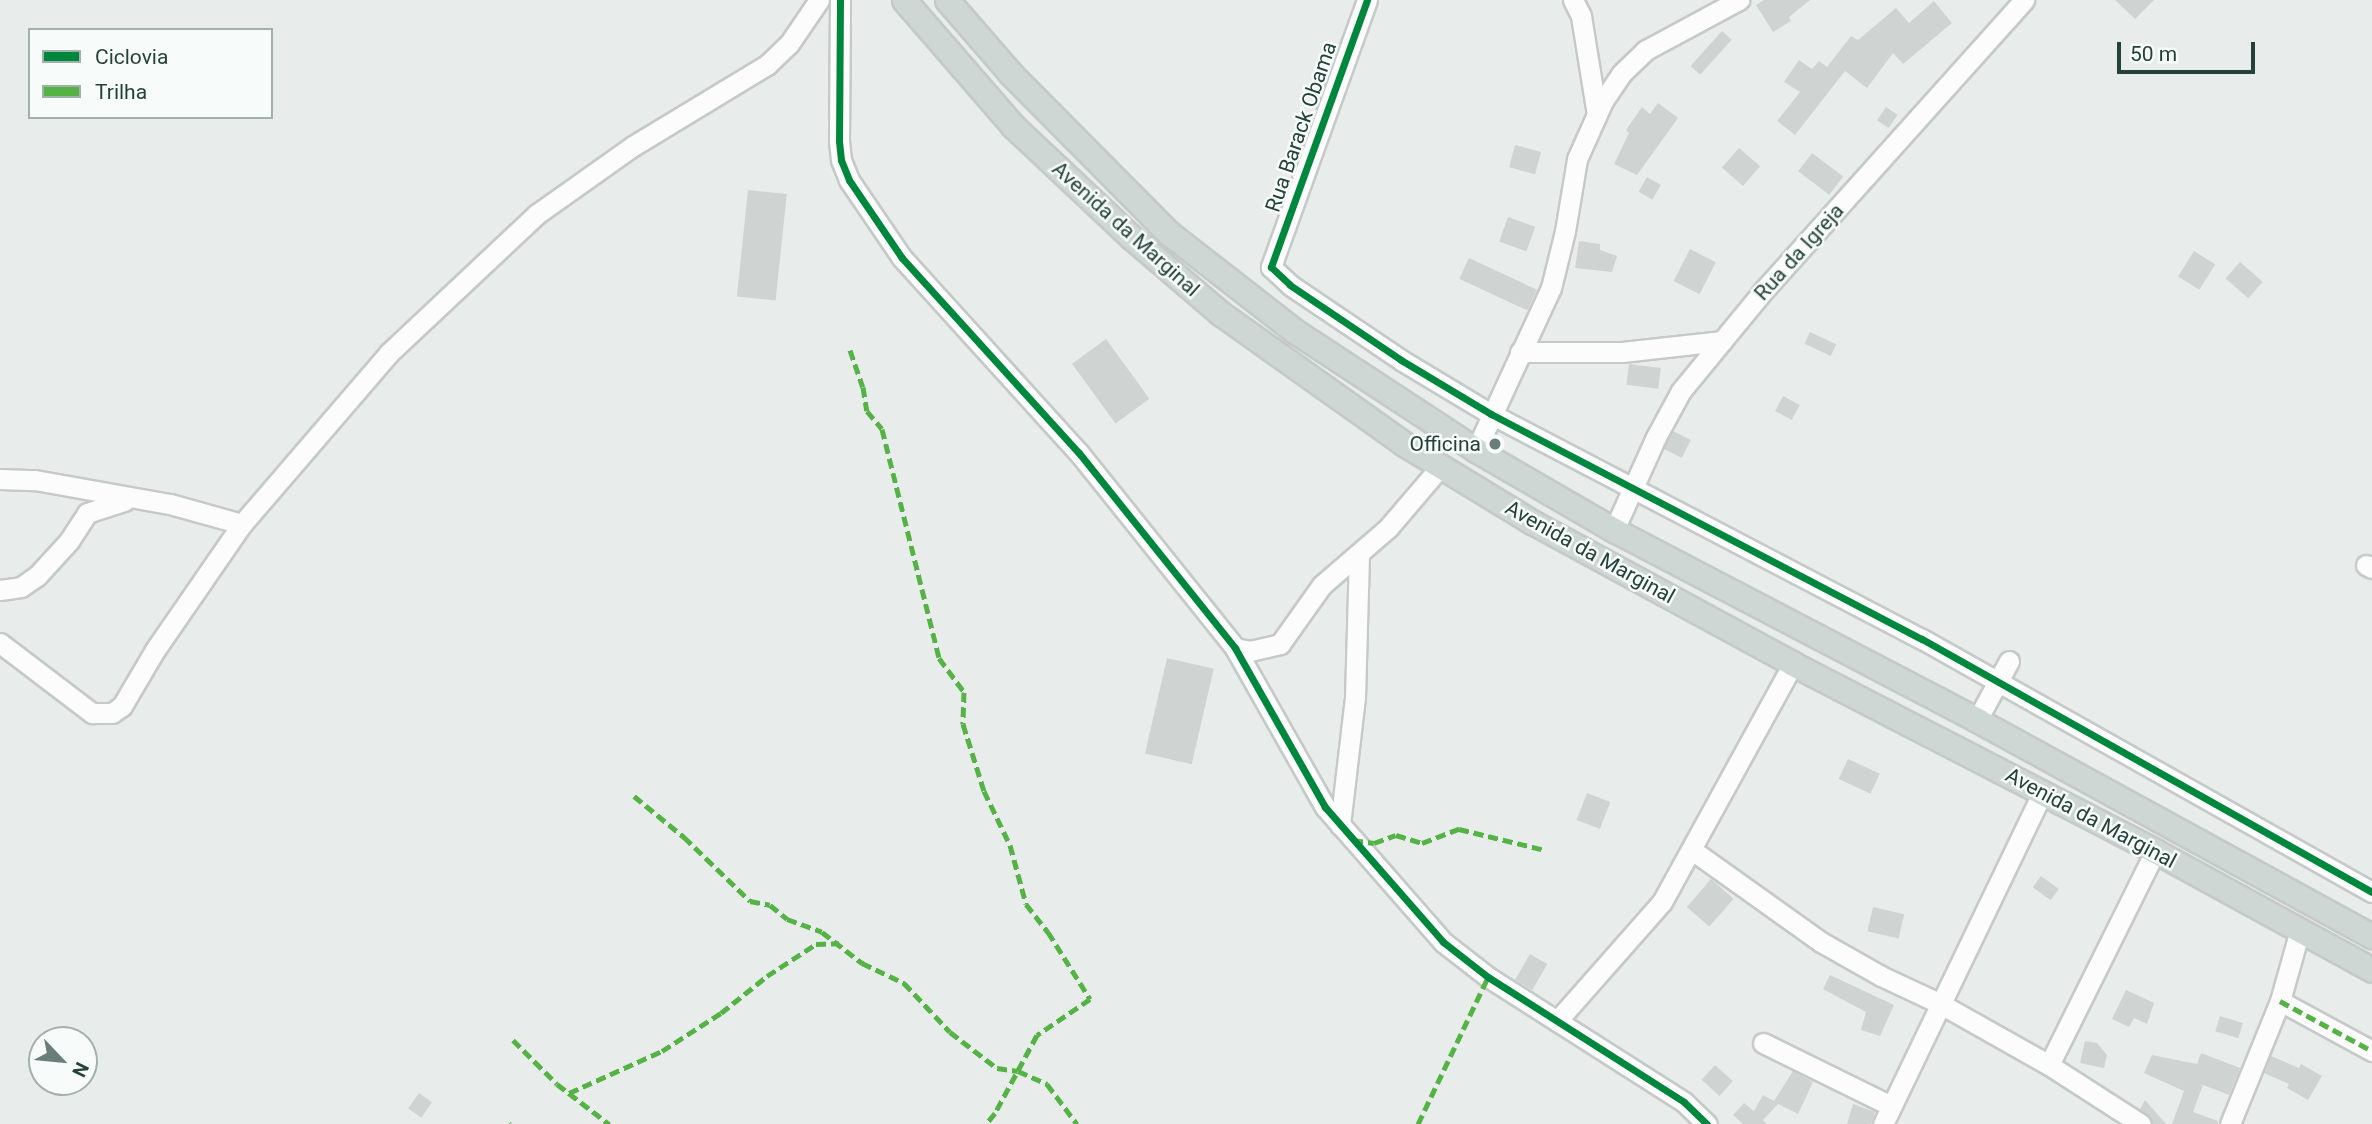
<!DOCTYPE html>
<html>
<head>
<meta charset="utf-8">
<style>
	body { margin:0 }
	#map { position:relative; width:2372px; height:1124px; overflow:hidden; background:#e8edeb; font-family:Roboto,sans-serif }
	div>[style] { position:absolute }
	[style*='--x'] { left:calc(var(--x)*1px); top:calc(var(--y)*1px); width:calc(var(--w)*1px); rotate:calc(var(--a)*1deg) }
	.building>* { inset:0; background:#cfd4d2; transform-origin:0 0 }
	.roads { filter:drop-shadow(2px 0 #c5cac8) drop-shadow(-2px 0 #c5cac8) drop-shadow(0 2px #c5cac8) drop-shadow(0 -2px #c5cac8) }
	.minor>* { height:19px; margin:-9.5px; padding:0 9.5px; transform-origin:9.5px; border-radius:9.5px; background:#fcfcfc }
	.major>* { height:23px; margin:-11.5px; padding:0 11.5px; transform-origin:11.5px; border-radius:11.5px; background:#cfd7d5 }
	.quiet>* { height:5px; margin-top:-2.5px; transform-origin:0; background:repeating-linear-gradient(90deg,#55b346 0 10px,transparent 0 15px) }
	.cycleway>* { height:7px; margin:-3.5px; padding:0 3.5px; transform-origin:3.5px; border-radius:3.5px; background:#00873e }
	.dots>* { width:19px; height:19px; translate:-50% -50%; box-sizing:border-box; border:4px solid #f7fbf9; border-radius:50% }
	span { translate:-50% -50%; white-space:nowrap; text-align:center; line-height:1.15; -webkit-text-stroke:5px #f7fbf9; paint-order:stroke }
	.street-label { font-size:21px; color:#24423a }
	.poi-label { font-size:21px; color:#24423a }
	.right { translate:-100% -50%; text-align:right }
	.legend { position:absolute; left:28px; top:28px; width:245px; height:91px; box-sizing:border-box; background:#f7fbf9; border:2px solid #a3b1ad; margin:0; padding:9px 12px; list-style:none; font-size:21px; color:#24423a }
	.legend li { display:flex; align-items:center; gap:14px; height:35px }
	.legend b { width:35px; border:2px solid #a3b1ad }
	.north { position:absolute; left:28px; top:1026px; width:70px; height:70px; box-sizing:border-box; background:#f7fbf9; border:2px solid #a3b1ad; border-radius:50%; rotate:116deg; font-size:19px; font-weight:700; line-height:28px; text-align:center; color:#24423a }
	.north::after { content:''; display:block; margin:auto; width:24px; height:32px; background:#697e78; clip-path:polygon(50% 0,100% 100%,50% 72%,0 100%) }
	.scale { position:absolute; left:2117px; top:42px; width:138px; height:32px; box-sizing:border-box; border:4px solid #24423a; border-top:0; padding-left:9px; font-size:21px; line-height:24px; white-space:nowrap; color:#24423a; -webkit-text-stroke:5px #f7fbf9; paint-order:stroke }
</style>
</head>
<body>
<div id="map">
	<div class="building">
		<div style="clip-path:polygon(1764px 0,1810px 0,1789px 17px,1791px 21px,1773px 32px,1756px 5px)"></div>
		<div style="clip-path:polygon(2115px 0,2154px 0,2135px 19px)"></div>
		<div style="clip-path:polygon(1934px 1px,1952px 23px,1903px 64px,1893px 53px,1867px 88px,1845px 71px,1795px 135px,1777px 121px,1800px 92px,1784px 82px,1799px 60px,1812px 69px,1819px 61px,1827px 67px,1851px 36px,1858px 40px,1896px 8px,1909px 23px)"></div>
		<div style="left:1722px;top:31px;width:13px;height:47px;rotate:42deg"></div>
		<div style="clip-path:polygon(1658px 103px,1678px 118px,1637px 175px,1614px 164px,1629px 133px,1626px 130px,1642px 107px,1650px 114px)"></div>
		<div style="left:1886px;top:107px;width:14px;height:16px;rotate:34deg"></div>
		<div style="left:1515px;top:145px;width:27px;height:23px;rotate:15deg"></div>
		<div style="left:1739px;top:148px;width:28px;height:26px;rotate:41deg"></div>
		<div style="left:1812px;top:153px;width:39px;height:23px;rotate:37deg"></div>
		<div style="left:1647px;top:177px;width:16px;height:17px;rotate:30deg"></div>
		<div style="left:748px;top:190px;width:39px;height:107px;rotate:6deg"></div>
		<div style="left:1508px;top:217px;width:29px;height:26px;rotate:20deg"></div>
		<div style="clip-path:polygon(1579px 241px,1600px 244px,1600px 250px,1617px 256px,1612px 272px,1575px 268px)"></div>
		<div style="left:1690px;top:249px;width:29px;height:36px;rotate:27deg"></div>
		<div style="left:2194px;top:251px;width:25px;height:30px;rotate:32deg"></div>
		<div style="left:1469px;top:258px;width:75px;height:23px;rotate:25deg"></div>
		<div style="left:2240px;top:262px;width:30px;height:22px;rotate:41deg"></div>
		<div style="left:1810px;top:332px;width:29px;height:13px;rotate:25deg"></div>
		<div style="left:1106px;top:339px;width:74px;height:42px;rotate:54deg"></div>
		<div style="left:1629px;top:364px;width:32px;height:21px;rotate:7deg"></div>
		<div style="left:1783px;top:396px;width:19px;height:17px;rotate:28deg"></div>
		<div style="left:1673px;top:431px;width:20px;height:20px;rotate:27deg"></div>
		<div style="left:1167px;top:658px;width:48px;height:98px;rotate:13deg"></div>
		<div style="left:1848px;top:759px;width:35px;height:22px;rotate:25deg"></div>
		<div style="left:1587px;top:793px;width:25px;height:29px;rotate:21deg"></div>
		<div style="left:2041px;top:876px;width:22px;height:14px;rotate:36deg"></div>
		<div style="left:1711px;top:879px;width:30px;height:37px;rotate:41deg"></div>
		<div style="left:1873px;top:907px;width:32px;height:25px;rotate:13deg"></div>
		<div style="left:1530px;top:954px;width:20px;height:30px;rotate:30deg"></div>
		<div style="clip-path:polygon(1830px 975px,1894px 1005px,1880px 1036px,1861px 1030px,1866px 1012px,1823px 989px)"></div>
		<div style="clip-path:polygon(2126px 990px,2154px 1003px,2147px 1024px,2134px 1018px,2129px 1027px,2112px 1019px)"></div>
		<div style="left:2220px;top:1016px;width:24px;height:16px;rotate:17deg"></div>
		<div style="clip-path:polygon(2085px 1041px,2097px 1043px,2107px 1055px,2104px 1068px,2080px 1063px)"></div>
		<div style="clip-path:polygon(2201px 1053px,2240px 1068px,2229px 1095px,2203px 1085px,2193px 1112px,2218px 1121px,2218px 1124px,2172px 1124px,2184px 1091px,2144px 1073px,2152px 1055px,2197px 1064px)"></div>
		<div style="clip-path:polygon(2271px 1056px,2299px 1068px,2301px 1064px,2322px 1076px,2308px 1100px,2287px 1088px,2289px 1084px,2264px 1073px)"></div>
		<div style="left:1715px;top:1065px;width:24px;height:20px;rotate:42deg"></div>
		<div style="clip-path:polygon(1793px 1071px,1813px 1082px,1798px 1114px,1778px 1104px,1763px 1120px,1767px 1124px,1743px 1124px,1733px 1115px,1744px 1103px,1754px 1111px,1763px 1095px,1774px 1101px)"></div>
		<div style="left:419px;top:1093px;width:16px;height:19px;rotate:35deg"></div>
		<div style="clip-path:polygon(2145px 1100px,2166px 1124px,2153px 1124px,2151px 1118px,2140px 1109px)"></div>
		<div style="clip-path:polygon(1853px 1104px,1875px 1112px,1871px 1124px,1847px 1124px)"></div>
	</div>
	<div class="roads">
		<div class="minor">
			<div style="--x:840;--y:0;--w:141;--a:90.4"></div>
			<div style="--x:839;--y:141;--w:19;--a:84"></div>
			<div style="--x:841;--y:160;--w:22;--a:68"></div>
			<div style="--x:849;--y:180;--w:94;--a:55.8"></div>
			<div style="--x:902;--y:258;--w:263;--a:47.8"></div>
			<div style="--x:1079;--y:453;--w:250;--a:51.3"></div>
			<div style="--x:1235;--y:648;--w:183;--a:60.5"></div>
			<div style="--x:1325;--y:807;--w:179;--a:48.8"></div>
			<div style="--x:1443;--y:942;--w:57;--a:37.9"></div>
			<div style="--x:1488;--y:977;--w:232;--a:32.5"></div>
			<div style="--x:1684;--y:1102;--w:32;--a:44"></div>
			<div style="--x:1367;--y:0;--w:284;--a:109.8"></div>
			<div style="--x:1271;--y:267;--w:26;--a:43"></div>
			<div style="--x:1290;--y:285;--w:134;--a:34"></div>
			<div style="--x:1401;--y:360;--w:105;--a:31"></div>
			<div style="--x:1491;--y:414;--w:486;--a:27.6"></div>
			<div style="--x:1922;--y:639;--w:516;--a:29.35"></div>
			<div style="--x:1573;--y:0;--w:18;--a:63"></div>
			<div style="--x:1581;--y:16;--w:100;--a:80.8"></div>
			<div style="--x:1520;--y:352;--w:102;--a:0"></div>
			<div style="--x:1622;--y:352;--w:101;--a:-6.3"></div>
			<div style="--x:1476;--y:450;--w:179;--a:-65.2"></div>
			<div style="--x:1551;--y:288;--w:59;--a:-76.2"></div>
			<div style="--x:1565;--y:231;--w:73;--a:-80.5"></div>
			<div style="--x:1577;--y:159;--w:64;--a:-65.9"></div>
			<div style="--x:1603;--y:101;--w:34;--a:-56"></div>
			<div style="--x:1622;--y:73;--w:33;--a:-44"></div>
			<div style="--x:1646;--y:50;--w:106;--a:-28.3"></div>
			<div style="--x:0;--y:479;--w:35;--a:2"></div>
			<div style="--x:35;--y:480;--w:137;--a:10.1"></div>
			<div style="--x:170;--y:504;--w:75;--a:15.5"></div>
			<div style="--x:1614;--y:530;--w:102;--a:-65.7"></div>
			<div style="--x:1656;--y:437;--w:52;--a:-61.5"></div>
			<div style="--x:1681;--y:391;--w:129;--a:-50.6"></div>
			<div style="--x:1763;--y:291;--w:391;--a:-48.1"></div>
			<div style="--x:2366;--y:565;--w:7;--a:27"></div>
			<div style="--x:0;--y:590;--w:21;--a:-8"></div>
			<div style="--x:21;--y:587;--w:19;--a:-35"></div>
			<div style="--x:37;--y:576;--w:47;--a:-47.6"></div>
			<div style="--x:69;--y:541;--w:33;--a:-57"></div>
			<div style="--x:87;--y:513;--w:39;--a:-18"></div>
			<div style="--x:0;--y:643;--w:116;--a:37.3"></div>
			<div style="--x:92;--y:713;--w:20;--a:0"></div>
			<div style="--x:112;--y:713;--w:12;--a:-35"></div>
			<div style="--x:122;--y:706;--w:65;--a:-59.5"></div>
			<div style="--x:155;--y:650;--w:153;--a:-55.4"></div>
			<div style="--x:242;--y:524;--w:225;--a:-49.3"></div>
			<div style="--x:389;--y:353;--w:203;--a:-43.2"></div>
			<div style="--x:537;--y:214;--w:118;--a:-35.3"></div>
			<div style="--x:633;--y:146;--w:157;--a:-31.2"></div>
			<div style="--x:767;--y:65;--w:30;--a:-44"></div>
			<div style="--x:789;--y:44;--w:53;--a:-55.7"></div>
			<div style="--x:1235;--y:648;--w:15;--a:11"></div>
			<div style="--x:1250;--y:651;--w:31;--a:-13"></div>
			<div style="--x:1280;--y:644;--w:72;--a:-54.6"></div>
			<div style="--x:1322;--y:585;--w:87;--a:-40.8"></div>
			<div style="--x:1388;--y:528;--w:82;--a:-49.5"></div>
			<div style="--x:1977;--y:720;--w:67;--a:-61.5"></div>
			<div style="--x:1340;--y:825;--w:128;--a:-83.3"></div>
			<div style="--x:1355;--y:698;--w:143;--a:-88.4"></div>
			<div style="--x:1692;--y:850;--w:158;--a:35.5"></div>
			<div style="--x:1821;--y:942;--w:69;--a:29.5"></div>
			<div style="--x:1881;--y:976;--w:64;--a:25"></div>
			<div style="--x:1939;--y:1003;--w:126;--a:29.4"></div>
			<div style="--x:2049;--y:1065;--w:109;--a:32.7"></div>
			<div style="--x:2280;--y:1001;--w:105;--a:28.5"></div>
			<div style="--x:1557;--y:1021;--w:159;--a:-48.6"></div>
			<div style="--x:1662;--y:902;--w:272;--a:-61.2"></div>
			<div style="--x:1763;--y:1043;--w:143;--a:26.2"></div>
			<div style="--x:2049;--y:1065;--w:239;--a:-63.6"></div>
			<div style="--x:1883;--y:1124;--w:367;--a:-64.3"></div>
			<div style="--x:2230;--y:1124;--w:133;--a:-67.9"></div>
			<div style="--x:2280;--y:1001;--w:74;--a:-74.3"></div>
		</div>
		<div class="major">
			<div style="--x:904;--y:0;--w:167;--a:49.1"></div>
			<div style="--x:1013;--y:126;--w:162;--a:43.2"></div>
			<div style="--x:1131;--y:237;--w:117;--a:40.5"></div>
			<div style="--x:1220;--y:313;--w:226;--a:35.4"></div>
			<div style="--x:1404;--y:444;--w:150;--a:31.4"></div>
			<div style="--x:1532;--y:522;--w:297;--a:28.5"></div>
			<div style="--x:1793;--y:664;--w:407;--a:27.3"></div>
			<div style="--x:2155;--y:851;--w:247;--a:28.7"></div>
			<div style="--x:947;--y:0;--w:98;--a:49.1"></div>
			<div style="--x:1011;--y:74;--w:226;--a:45.2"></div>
			<div style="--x:1170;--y:234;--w:160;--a:37.9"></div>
			<div style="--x:1296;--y:332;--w:215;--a:33.2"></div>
			<div style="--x:1476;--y:450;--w:160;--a:30.1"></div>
			<div style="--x:1614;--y:530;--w:410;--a:27.6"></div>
			<div style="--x:1977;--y:720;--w:450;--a:28.7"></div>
		</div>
	</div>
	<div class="quiet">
		<div style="--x:850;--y:350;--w:39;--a:71"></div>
		<div style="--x:863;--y:387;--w:24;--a:81"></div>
		<div style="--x:867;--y:411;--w:23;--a:50"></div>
		<div style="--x:882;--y:429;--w:236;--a:76"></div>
		<div style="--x:939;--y:658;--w:42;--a:53.7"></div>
		<div style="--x:964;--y:692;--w:32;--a:92"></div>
		<div style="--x:963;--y:724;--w:70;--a:72.6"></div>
		<div style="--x:984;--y:791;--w:60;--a:64.3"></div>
		<div style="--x:1010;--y:845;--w:61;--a:74.8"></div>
		<div style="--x:1026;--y:904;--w:36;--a:52"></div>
		<div style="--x:1048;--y:932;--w:79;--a:57.9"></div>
		<div style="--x:1090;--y:999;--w:64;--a:145.8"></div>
		<div style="--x:1037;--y:1035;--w:89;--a:118.3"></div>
		<div style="--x:995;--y:1113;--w:14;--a:129"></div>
		<div style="--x:634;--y:796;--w:65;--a:39.4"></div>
		<div style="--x:684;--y:837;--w:92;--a:44.1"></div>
		<div style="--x:750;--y:901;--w:20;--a:11"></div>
		<div style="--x:770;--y:905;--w:22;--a:39"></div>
		<div style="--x:787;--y:919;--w:37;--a:20"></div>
		<div style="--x:822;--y:932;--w:51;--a:37.8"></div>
		<div style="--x:862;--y:963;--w:47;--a:25.5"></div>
		<div style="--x:904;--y:983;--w:67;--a:46.8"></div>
		<div style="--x:950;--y:1032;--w:59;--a:37.5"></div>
		<div style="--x:997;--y:1068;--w:21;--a:8"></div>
		<div style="--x:1018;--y:1071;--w:32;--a:24"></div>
		<div style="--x:1047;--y:1084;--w:50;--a:53.1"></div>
		<div style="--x:1353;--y:840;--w:21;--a:8"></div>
		<div style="--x:1374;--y:843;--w:23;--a:-20"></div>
		<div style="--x:1396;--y:835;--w:27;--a:17"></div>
		<div style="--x:1422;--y:843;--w:40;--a:-21"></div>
		<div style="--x:1459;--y:829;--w:89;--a:13.7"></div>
		<div style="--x:2280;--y:1001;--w:105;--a:28.5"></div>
		<div style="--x:513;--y:1040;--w:62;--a:45"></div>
		<div style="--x:557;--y:1084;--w:66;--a:37.6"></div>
		<div style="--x:569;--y:1093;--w:102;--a:-24.3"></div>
		<div style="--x:662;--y:1051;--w:70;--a:-32.8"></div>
		<div style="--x:721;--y:1013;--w:59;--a:-38.8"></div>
		<div style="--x:767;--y:976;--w:59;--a:-33.1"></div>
		<div style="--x:816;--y:944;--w:23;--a:-2"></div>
		<div style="--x:509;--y:1123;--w:1;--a:45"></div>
		<div style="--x:1418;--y:1124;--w:163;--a:-64.5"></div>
	</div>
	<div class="cycleway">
		<div style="--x:840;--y:0;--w:141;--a:90.4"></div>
		<div style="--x:839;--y:141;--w:19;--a:84"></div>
		<div style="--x:841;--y:160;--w:22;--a:68"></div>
		<div style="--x:849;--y:180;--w:94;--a:55.8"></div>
		<div style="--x:902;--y:258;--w:263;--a:47.8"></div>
		<div style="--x:1079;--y:453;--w:250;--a:51.3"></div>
		<div style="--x:1235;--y:648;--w:183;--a:60.5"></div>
		<div style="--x:1325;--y:807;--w:179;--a:48.8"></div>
		<div style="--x:1443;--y:942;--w:57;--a:37.9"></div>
		<div style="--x:1488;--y:977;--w:232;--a:32.5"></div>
		<div style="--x:1684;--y:1102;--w:32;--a:44"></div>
		<div style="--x:1367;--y:0;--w:284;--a:109.8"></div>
		<div style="--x:1271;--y:267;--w:26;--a:43"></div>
		<div style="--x:1290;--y:285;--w:134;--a:34"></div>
		<div style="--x:1401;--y:360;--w:105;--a:31"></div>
		<div style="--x:1491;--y:414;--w:486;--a:27.6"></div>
		<div style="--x:1922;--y:639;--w:516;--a:29.35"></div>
	</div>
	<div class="dots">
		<div style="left:1495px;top:444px;background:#697e78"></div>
	</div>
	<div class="street-label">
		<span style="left:1301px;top:127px;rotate:-71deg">Rua Barack Obama</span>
		<span style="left:1126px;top:229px;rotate:42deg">Avenida da Marginal</span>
		<span style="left:1799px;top:252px;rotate:-48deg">Rua da Igreja</span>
		<span style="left:1590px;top:552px;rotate:29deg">Avenida da Marginal</span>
		<span style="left:2091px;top:818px;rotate:28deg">Avenida da Marginal</span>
	</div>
	<div class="poi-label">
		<span class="right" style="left:1481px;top:444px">Officina</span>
	</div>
	<ul class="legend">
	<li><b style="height:9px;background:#00873e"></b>Ciclovia</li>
	<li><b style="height:9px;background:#55b346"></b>Trilha</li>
	</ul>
	<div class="north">N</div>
	<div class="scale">50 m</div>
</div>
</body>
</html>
